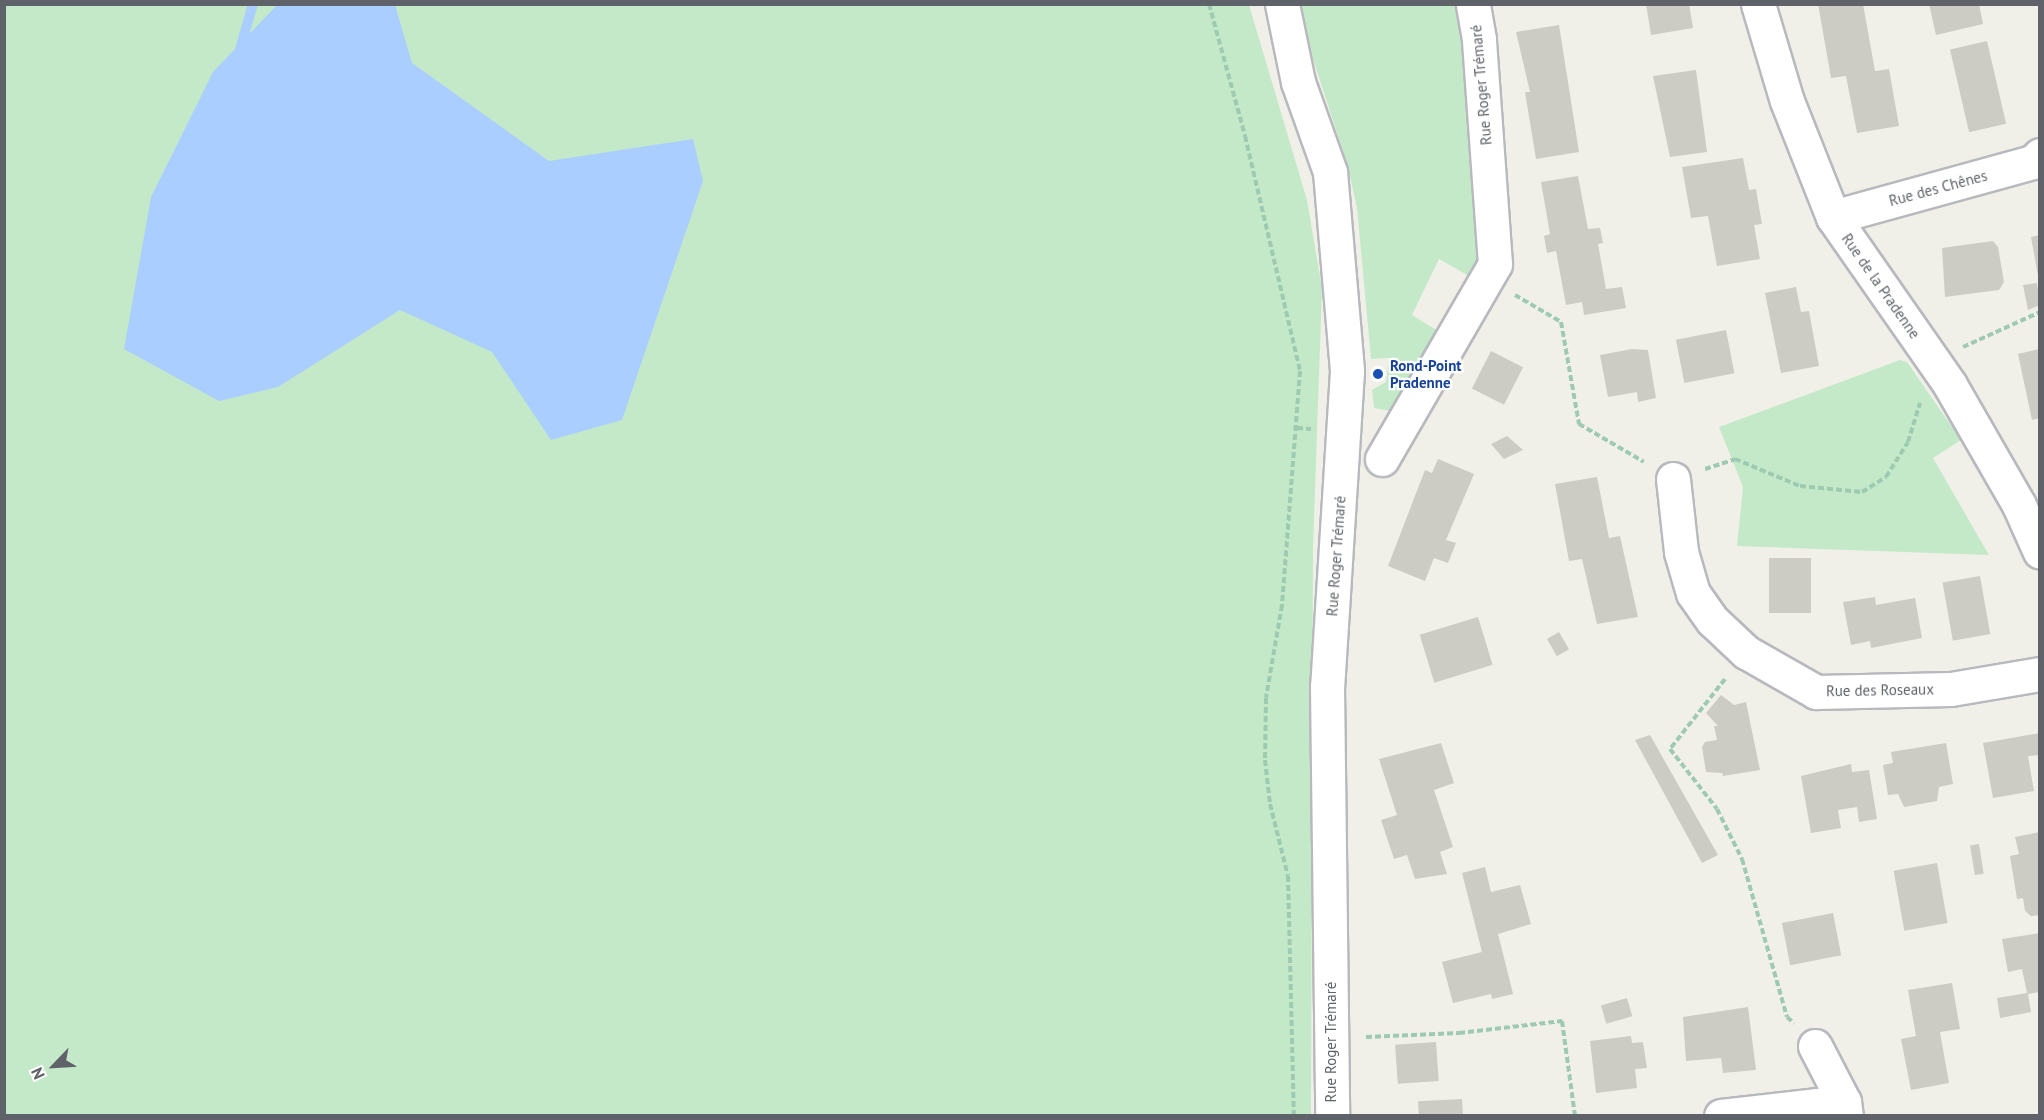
<!DOCTYPE html>
<html>
<head>
<meta charset="utf-8">
<style>
	body { margin:0 }
	#map { position:relative; width:2044px; height:1120px; overflow:hidden; background:#f1f0e8; font-family:"PT Sans",sans-serif }
	div>[style] { position:absolute }
	[style*='--x'] { left:calc(var(--x)*1px); top:calc(var(--y)*1px); width:calc(var(--w)*1px); rotate:calc(var(--a)*1deg) }
	.green>* { inset:0; background:#c4e9c9 }
	.water>* { inset:0; background:#aaceff }
	.stream>* { height:10px; margin:-5px; padding:0 5px; transform-origin:5px; border-radius:5px; background:#aaceff }
	.building>* { inset:0; background:#cccbc4; transform-origin:0 0 }
	.path>* { height:4px; margin-top:-2px; transform-origin:0; background:repeating-linear-gradient(90deg,#9dcab0 0 6px,transparent 0 9px) }
	.roads { filter:drop-shadow(2px 0 #b8b9be) drop-shadow(-2px 0 #b8b9be) drop-shadow(0 2px #b8b9be) drop-shadow(0 -2px #b8b9be) }
	.street>* { height:33px; margin:-16.5px; padding:0 16.5px; transform-origin:16.5px; border-radius:16.5px; background:#fff }
	.secondary>* { height:33px; margin:-16.5px; padding:0 16.5px; transform-origin:16.5px; border-radius:16.5px; background:#fff }
	.dots>* { width:16px; height:16px; translate:-50% -50%; box-sizing:border-box; border:3px solid #fff; border-radius:50% }
	span { translate:-50% -50%; white-space:nowrap; text-align:center; line-height:1.15; -webkit-text-stroke:4.5px #fff; paint-order:stroke }
	.street-label { font-size:15px; color:#5f6268 }
	.transit-label { font-size:15px; color:#164399; font-weight:700 }
	.left { translate:0 -50%; text-align:left }
	.frame { position:absolute; inset:0; border:6px solid #5f6268; pointer-events:none }
	.north { position:absolute; left:24px; top:1036px; width:60px; height:60px; -webkit-text-stroke:4px #fff; paint-order:stroke; rotate:245deg; font-size:16px; font-weight:700; line-height:24px; text-align:center; color:#5f6268 }
	.north::after { content:''; display:block; margin:auto; width:21px; height:27px; background:#5f6268; clip-path:polygon(50% 0,100% 100%,50% 72%,0 100%) }
</style>
</head>
<body>
<div id="map">
	<div class="green">
		<div style="clip-path:polygon(4px 5px,1249px 5px,1307px 200px,1322px 288px,1313px 550px,1311px 1115px,5px 1115px)"></div>
		<div style="clip-path:polygon(1300px 5px,1473px 5px,1483px 284px,1439px 259px,1412px 315px,1451px 339px,1407px 414px,1374px 408px,1372px 390px,1386px 382px,1389px 358px,1371px 359px,1357px 208px,1347px 163px,1307px 41px)"></div>
		<div style="clip-path:polygon(1900px 360px,1907px 362px,1961px 440px,1933px 458px,1989px 555px,1737px 546px,1743px 487px,1719px 427px)"></div>
	</div>
	<div class="water">
		<div style="clip-path:polygon(277px 5px,395px 5px,412px 63px,549px 161px,693px 139px,703px 181px,622px 420px,551px 440px,492px 352px,400px 310px,278px 387px,219px 401px,124px 349px,151px 197px,213px 72px)"></div>
	</div>
	<div class="stream">
		<div style="--x:239;--y:53;--w:51;--a:-74.1"></div>
	</div>
	<div class="building">
		<div style="clip-path:polygon(1646px 4px,1689px 4px,1693px 28px,1651px 35px)"></div>
		<div style="clip-path:polygon(1818px 4px,1863px 4px,1875px 71px,1889px 69px,1899px 126px,1857px 133px,1846px 76px,1831px 78px)"></div>
		<div style="clip-path:polygon(1929px 4px,1979px 4px,1983px 24px,1936px 35px)"></div>
		<div style="clip-path:polygon(1559px 25px,1579px 152px,1536px 159px,1525px 92px,1530px 92px,1516px 32px)"></div>
		<div style="left:1987px;top:41px;width:85px;height:38px;rotate:77deg"></div>
		<div style="clip-path:polygon(1696px 70px,1707px 152px,1670px 157px,1653px 76px)"></div>
		<div style="clip-path:polygon(1743px 158px,1749px 190px,1756px 189px,1759px 207px,1762px 224px,1754px 225px,1760px 259px,1717px 266px,1708px 216px,1691px 218px,1682px 167px)"></div>
		<div style="clip-path:polygon(1578px 176px,1588px 229px,1600px 228px,1603px 243px,1598px 244px,1606px 289px,1622px 287px,1626px 308px,1584px 315px,1582px 302px,1566px 305px,1556px 251px,1547px 253px,1544px 236px,1550px 234px,1541px 182px)"></div>
		<div style="clip-path:polygon(2040px 235px,2040px 276px,2038px 276px,2031px 237px)"></div>
		<div style="clip-path:polygon(1993px 241px,1998px 247px,2004px 282px,1999px 290px,1945px 297px,1942px 248px)"></div>
		<div style="clip-path:polygon(2037px 283px,2040px 305px,2028px 310px,2023px 285px)"></div>
		<div style="clip-path:polygon(1796px 287px,1801px 312px,1809px 311px,1819px 366px,1781px 373px,1765px 293px)"></div>
		<div style="left:1726px;top:330px;width:44px;height:51px;rotate:79deg"></div>
		<div style="clip-path:polygon(1632px 349px,1648px 350px,1656px 398px,1638px 402px,1637px 392px,1608px 397px,1600px 355px)"></div>
		<div style="clip-path:polygon(2040px 349px,2040px 418px,2032px 420px,2018px 354px)"></div>
		<div style="left:1491px;top:351px;width:36px;height:42px;rotate:27deg"></div>
		<div style="clip-path:polygon(1507px 436px,1523px 450px,1504px 459px,1491px 444px)"></div>
		<div style="clip-path:polygon(1438px 459px,1474px 474px,1446px 540px,1456px 543px,1448px 563px,1434px 558px,1425px 581px,1388px 566px,1425px 470px,1432px 473px)"></div>
		<div style="clip-path:polygon(1597px 477px,1609px 538px,1620px 536px,1638px 617px,1597px 624px,1582px 559px,1569px 561px,1555px 484px)"></div>
		<div style="left:1769px;top:558px;width:42px;height:55px"></div>
		<div style="left:1980px;top:576px;width:59px;height:38px;rotate:80deg"></div>
		<div style="clip-path:polygon(1875px 597px,1876px 605px,1915px 598px,1922px 638px,1871px 648px,1870px 641px,1851px 645px,1843px 602px)"></div>
		<div style="left:1478px;top:617px;width:50px;height:61px;rotate:73deg"></div>
		<div style="left:1559px;top:632px;width:20px;height:14px;rotate:60deg"></div>
		<div style="clip-path:polygon(1721px 695px,1734px 705px,1746px 702px,1760px 770px,1723px 776px,1722px 773px,1706px 772px,1702px 747px,1705px 742px,1717px 740px,1714px 726px,1718px 726px,1706px 713px)"></div>
		<div style="clip-path:polygon(2040px 733px,2040px 755px,2028px 756px,2034px 791px,1993px 798px,1983px 743px)"></div>
		<div style="clip-path:polygon(1650px 735px,1718px 855px,1702px 863px,1635px 740px)"></div>
		<div style="clip-path:polygon(1441px 743px,1454px 783px,1434px 790px,1453px 847px,1440px 852px,1447px 874px,1415px 879px,1407px 855px,1394px 859px,1381px 820px,1397px 815px,1379px 759px)"></div>
		<div style="clip-path:polygon(1946px 743px,1953px 784px,1939px 787px,1937px 801px,1904px 807px,1898px 794px,1888px 795px,1883px 765px,1893px 763px,1891px 752px)"></div>
		<div style="clip-path:polygon(1851px 764px,1852px 772px,1869px 770px,1877px 819px,1859px 822px,1857px 807px,1838px 810px,1841px 828px,1811px 833px,1801px 776px)"></div>
		<div style="clip-path:polygon(2040px 832px,2040px 915px,2031px 916px,2025px 911px,2023px 898px,2017px 899px,2010px 856px,2019px 854px,2015px 837px)"></div>
		<div style="left:1979px;top:844px;width:30px;height:9px;rotate:81deg"></div>
		<div style="left:1937px;top:863px;width:61px;height:44px;rotate:80deg"></div>
		<div style="clip-path:polygon(1485px 867px,1491px 892px,1520px 885px,1531px 924px,1498px 934px,1513px 994px,1492px 999px,1491px 994px,1453px 1003px,1442px 962px,1482px 952px,1462px 873px)"></div>
		<div style="left:1833px;top:913px;width:43px;height:52px;rotate:79deg"></div>
		<div style="clip-path:polygon(2040px 933px,2040px 992px,2028px 994px,2031px 1012px,2000px 1018px,1997px 998px,2027px 993px,2022px 969px,2008px 972px,2002px 939px)"></div>
		<div style="clip-path:polygon(1952px 983px,1960px 1029px,1940px 1032px,1949px 1083px,1911px 1090px,1901px 1039px,1916px 1036px,1908px 990px)"></div>
		<div style="left:1627px;top:998px;width:19px;height:27px;rotate:74deg"></div>
		<div style="clip-path:polygon(1748px 1007px,1756px 1070px,1723px 1073px,1721px 1058px,1686px 1061px,1683px 1017px)"></div>
		<div style="clip-path:polygon(1631px 1036px,1632px 1043px,1643px 1042px,1647px 1068px,1635px 1069px,1637px 1088px,1596px 1093px,1590px 1041px)"></div>
		<div style="left:1436px;top:1042px;width:39px;height:41px;rotate:86deg"></div>
		<div style="left:1462px;top:1099px;width:17px;height:44px;rotate:87deg"></div>
	</div>
	<div class="path">
		<div style="--x:1209;--y:4;--w:137;--a:74.7"></div>
		<div style="--x:1245;--y:136;--w:241;--a:76.8"></div>
		<div style="--x:1300;--y:371;--w:235;--a:94.4"></div>
		<div style="--x:1282;--y:605;--w:94;--a:99.8"></div>
		<div style="--x:1266;--y:698;--w:62;--a:90.9"></div>
		<div style="--x:1265;--y:760;--w:44;--a:83.5"></div>
		<div style="--x:1270;--y:804;--w:74;--a:76"></div>
		<div style="--x:1288;--y:876;--w:240;--a:88.6"></div>
		<div style="--x:1515;--y:295;--w:53;--a:30.4"></div>
		<div style="--x:1561;--y:322;--w:104;--a:80"></div>
		<div style="--x:1579;--y:424;--w:75;--a:30.3"></div>
		<div style="--x:1963;--y:347;--w:85;--a:-24.4"></div>
		<div style="--x:1297;--y:428;--w:14;--a:4"></div>
		<div style="--x:1705;--y:469;--w:32;--a:-18"></div>
		<div style="--x:1735;--y:459;--w:70;--a:22.6"></div>
		<div style="--x:1800;--y:486;--w:62;--a:5.5"></div>
		<div style="--x:1862;--y:492;--w:28;--a:-32"></div>
		<div style="--x:1886;--y:477;--w:41;--a:-57.8"></div>
		<div style="--x:1908;--y:442;--w:41;--a:-72.9"></div>
		<div style="--x:1725;--y:679;--w:89;--a:128.2"></div>
		<div style="--x:1670;--y:749;--w:76;--a:51.9"></div>
		<div style="--x:1717;--y:809;--w:56;--a:63.4"></div>
		<div style="--x:1742;--y:859;--w:164;--a:74.1"></div>
		<div style="--x:1787;--y:1017;--w:9;--a:41"></div>
		<div style="--x:1366;--y:1037;--w:93;--a:-2.5"></div>
		<div style="--x:1459;--y:1033;--w:104;--a:-6.6"></div>
		<div style="--x:1562;--y:1021;--w:96;--a:82.2"></div>
	</div>
	<div class="roads">
		<div class="street">
			<div style="--x:1758;--y:4;--w:101;--a:73.4"></div>
			<div style="--x:1787;--y:101;--w:125;--a:68.4"></div>
			<div style="--x:1833;--y:217;--w:205;--a:55.1"></div>
			<div style="--x:1950;--y:385;--w:138;--a:60.1"></div>
			<div style="--x:2019;--y:505;--w:51;--a:65.9"></div>
			<div style="--x:1833;--y:217;--w:207;--a:-15.4"></div>
			<div style="--x:2033;--y:162;--w:10;--a:-45"></div>
			<div style="--x:1382;--y:459;--w:225;--a:-59.9"></div>
			<div style="--x:1495;--y:264;--w:226;--a:-94.1"></div>
			<div style="--x:1479;--y:39;--w:36;--a:-100"></div>
			<div style="--x:1673;--y:479;--w:73;--a:83.7"></div>
			<div style="--x:1681;--y:552;--w:43;--a:73.7"></div>
			<div style="--x:1693;--y:593;--w:33;--a:55"></div>
			<div style="--x:1712;--y:620;--w:47;--a:43.3"></div>
			<div style="--x:1746;--y:652;--w:81;--a:29.7"></div>
			<div style="--x:1816;--y:692;--w:135;--a:-1.3"></div>
			<div style="--x:1951;--y:689;--w:90;--a:-9.6"></div>
			<div style="--x:1815;--y:1046;--w:63;--a:62.6"></div>
			<div style="--x:1721;--y:1116;--w:124;--a:-6.5"></div>
			<div style="--x:1844;--y:1102;--w:14;--a:82"></div>
		</div>
		<div class="secondary">
			<div style="--x:1282;--y:4;--w:80;--a:78.4"></div>
			<div style="--x:1298;--y:82;--w:96;--a:70.4"></div>
			<div style="--x:1330;--y:172;--w:200;--a:85.1"></div>
			<div style="--x:1347;--y:371;--w:316;--a:93.6"></div>
			<div style="--x:1327;--y:686;--w:430;--a:89.3"></div>
		</div>
	</div>
	<div class="dots">
		<div style="left:1378px;top:374px;background:#1a4fb4"></div>
	</div>
	<div class="street-label">
		<span style="left:1481px;top:85px;rotate:-95deg">Rue Roger Trémaré</span>
		<span style="left:1938px;top:188px;rotate:-15deg">Rue des Chênes</span>
		<span style="left:1881px;top:286px;rotate:55deg">Rue de la Pradenne</span>
		<span style="left:1336px;top:556px;rotate:-86deg">Rue Roger Trémaré</span>
		<span style="left:1880px;top:690px;rotate:-1deg">Rue des Roseaux</span>
		<span style="left:1331px;top:1042px;rotate:-90deg">Rue Roger Trémaré</span>
	</div>
	<div class="transit-label">
		<span class="left" style="left:1390px;top:374px">Rond-Point<br>Pradenne</span>
	</div>
	<div class="frame"></div>
	<div class="north">N</div>
</div>
</body>
</html>
